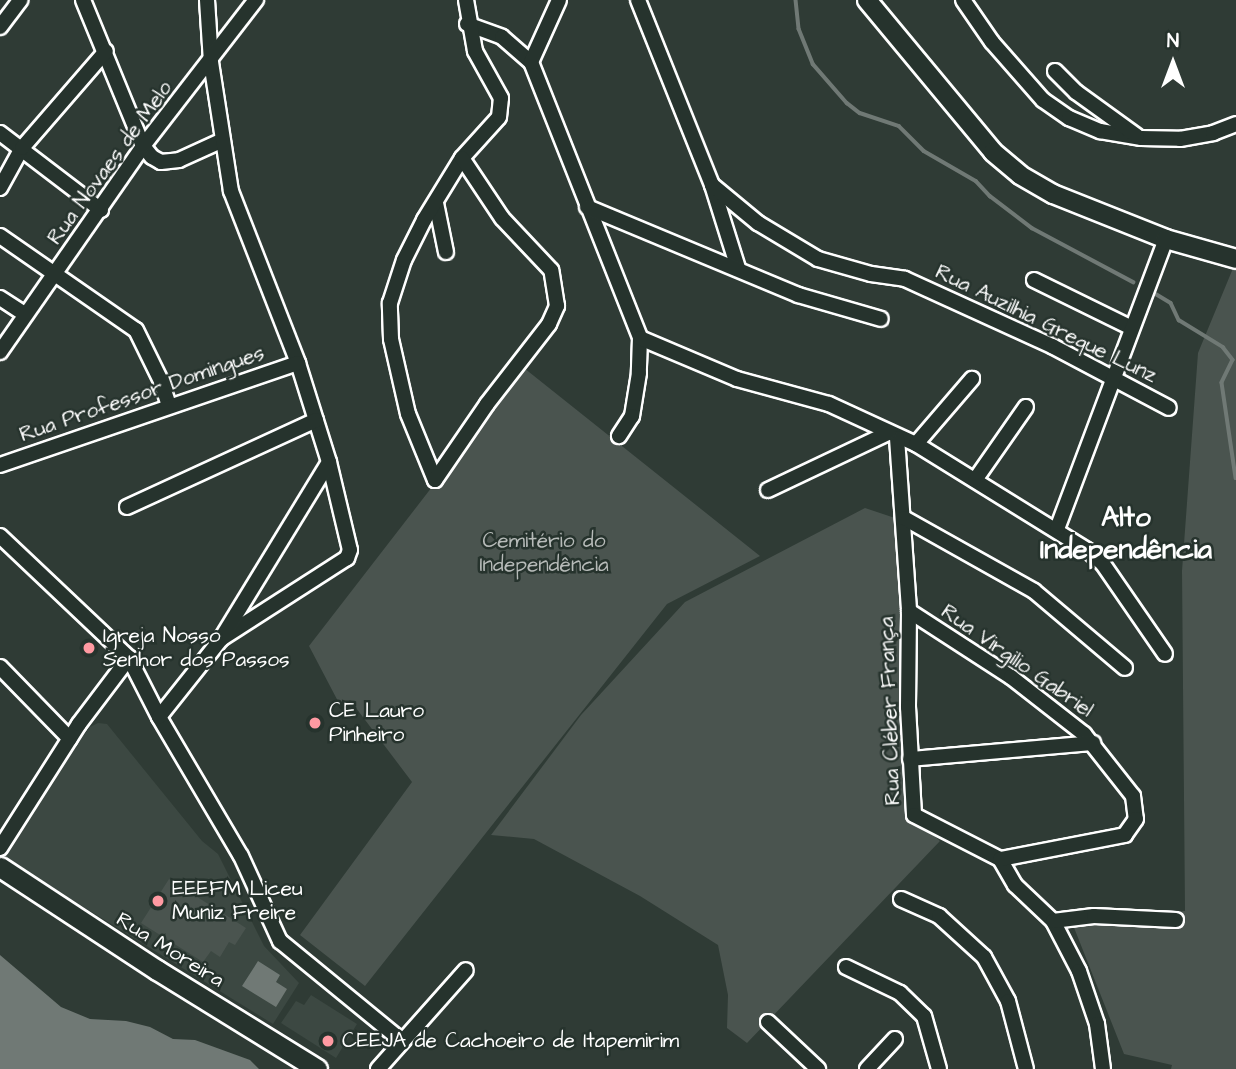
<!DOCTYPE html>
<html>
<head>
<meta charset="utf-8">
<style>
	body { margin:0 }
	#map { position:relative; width:1236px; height:1069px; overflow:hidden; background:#2f3b35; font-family:"Architects Daughter",sans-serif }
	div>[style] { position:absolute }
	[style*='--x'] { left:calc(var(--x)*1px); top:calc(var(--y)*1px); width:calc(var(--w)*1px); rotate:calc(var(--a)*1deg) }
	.built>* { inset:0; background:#3c4842 }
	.green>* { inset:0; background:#4a544f }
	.water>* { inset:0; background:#707975 }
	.stream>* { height:3.5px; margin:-1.75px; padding:0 1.75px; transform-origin:1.75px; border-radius:1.75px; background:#707975 }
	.roads { filter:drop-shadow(2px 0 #fff) drop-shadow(-2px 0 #fff) drop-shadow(0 2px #fff) drop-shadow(0 -2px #fff) }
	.minor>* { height:14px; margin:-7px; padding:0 7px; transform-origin:7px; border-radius:7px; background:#26332d }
	.tertiary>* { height:18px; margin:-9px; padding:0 9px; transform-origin:9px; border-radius:9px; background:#26332d }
	.secondary>* { height:19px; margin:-9.5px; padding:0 9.5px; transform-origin:9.5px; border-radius:9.5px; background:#26332d }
	.dots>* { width:19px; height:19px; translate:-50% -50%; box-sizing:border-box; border:4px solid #26332d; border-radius:50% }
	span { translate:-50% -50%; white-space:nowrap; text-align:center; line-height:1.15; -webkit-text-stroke:5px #26332d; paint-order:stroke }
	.street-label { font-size:21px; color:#fff }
	.park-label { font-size:21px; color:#b7bbb9 }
	.poi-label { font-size:21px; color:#fff }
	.left { translate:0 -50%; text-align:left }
	.district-label { font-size:28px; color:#fff; font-weight:700 }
	.north { position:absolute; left:1138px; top:28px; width:70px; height:70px; -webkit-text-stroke:5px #26332d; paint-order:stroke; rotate:0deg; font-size:19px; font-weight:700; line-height:28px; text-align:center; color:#fff }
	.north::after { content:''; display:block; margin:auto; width:24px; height:32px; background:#fff; clip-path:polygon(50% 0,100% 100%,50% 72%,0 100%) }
</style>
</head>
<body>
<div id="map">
	<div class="built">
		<div style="clip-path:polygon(98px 723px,107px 724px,202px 841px,218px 854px,264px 946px,299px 983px,273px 1024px,1px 856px,52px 777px,90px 727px)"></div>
		<div style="clip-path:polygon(311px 995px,357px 1024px,336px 1058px,281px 1023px,296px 1001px,304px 1005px)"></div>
	</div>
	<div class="green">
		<div style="clip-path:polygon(1236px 261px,1236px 1069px,1171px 1069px,1172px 1065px,1124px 1054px,1071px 920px,1185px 911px,1182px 571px,1198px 353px)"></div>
		<div style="clip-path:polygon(524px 368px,760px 556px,667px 604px,365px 986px,300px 935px,412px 782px,350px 700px,341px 707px,309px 646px)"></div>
		<div style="clip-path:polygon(865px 508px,898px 519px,900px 695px,906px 811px,940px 841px,747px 1043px,727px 1028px,728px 995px,718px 945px,640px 896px,534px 839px,491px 835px,581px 715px,685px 602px)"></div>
		<div style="clip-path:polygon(169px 879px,246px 928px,235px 945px,229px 942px,220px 957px,211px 951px,203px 962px,141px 923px)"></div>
	</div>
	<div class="water">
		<div style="clip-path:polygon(0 955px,61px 1007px,90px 1019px,126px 1021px,150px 1027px,173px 1039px,195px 1040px,250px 1060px,259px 1069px,0 1069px)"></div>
		<div style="clip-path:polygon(258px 961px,280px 975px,276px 982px,287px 989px,276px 1007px,242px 986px)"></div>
	</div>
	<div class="stream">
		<div style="--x:796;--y:0;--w:29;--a:84"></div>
		<div style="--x:799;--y:29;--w:38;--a:68"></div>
		<div style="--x:813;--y:64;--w:52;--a:48.9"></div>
		<div style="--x:847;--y:103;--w:16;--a:38"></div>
		<div style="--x:860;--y:113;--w:41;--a:18.4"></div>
		<div style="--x:899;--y:126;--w:35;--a:45"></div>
		<div style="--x:924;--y:151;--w:60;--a:30"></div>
		<div style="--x:976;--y:181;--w:21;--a:47"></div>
		<div style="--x:990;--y:196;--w:53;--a:37.3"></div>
		<div style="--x:1032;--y:228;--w:115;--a:28.1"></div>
		<div style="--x:1156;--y:294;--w:17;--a:31"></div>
		<div style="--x:1171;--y:303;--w:19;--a:65"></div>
		<div style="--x:1179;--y:320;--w:52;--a:31.5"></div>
		<div style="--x:1223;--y:347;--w:16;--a:52"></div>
		<div style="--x:1233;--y:360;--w:25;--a:116"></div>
		<div style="--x:1222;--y:383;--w:96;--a:81.6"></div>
	</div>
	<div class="roads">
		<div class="minor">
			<div style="--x:83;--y:0;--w:158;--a:67.7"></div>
			<div style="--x:143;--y:146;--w:14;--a:51"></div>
			<div style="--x:152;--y:157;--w:10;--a:29"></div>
			<div style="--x:161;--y:162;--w:18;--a:-6"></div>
			<div style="--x:179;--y:160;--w:48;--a:-24.4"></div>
			<div style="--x:207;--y:0;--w:62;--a:86.3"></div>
			<div style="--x:211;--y:62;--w:131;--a:81.2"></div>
			<div style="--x:231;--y:191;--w:185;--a:68.7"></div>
			<div style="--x:298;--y:363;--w:104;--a:72.6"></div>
			<div style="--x:329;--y:462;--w:90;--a:76.6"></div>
			<div style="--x:350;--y:550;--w:9;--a:111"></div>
			<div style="--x:347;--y:558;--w:150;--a:147.3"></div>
			<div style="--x:638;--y:0;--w:199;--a:68.2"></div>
			<div style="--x:712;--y:185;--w:87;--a:72.6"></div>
			<div style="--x:963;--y:0;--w:51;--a:55.4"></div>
			<div style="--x:992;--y:42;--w:77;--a:48.7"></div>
			<div style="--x:1043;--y:100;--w:32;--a:35"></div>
			<div style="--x:1069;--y:118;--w:34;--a:23"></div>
			<div style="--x:1100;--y:131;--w:42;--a:9.7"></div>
			<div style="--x:1141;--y:138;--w:39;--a:1"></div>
			<div style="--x:1180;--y:139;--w:34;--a:-10"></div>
			<div style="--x:1213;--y:133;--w:25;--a:-21"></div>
			<div style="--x:467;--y:24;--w:37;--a:20"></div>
			<div style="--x:502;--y:37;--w:38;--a:41"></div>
			<div style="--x:531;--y:62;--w:297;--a:68.4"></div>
			<div style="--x:640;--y:338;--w:35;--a:92"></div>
			<div style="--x:639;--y:373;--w:44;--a:99.2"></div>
			<div style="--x:632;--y:416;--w:24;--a:123"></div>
			<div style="--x:0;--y:27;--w:34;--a:-53"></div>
			<div style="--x:531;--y:62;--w:68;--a:-65.7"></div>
			<div style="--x:1055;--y:71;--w:30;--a:45"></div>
			<div style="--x:1076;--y:92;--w:75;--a:35.8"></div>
			<div style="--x:0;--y:133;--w:127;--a:37.3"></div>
			<div style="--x:712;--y:185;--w:60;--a:39.6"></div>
			<div style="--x:758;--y:223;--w:70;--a:31"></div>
			<div style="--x:818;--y:259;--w:55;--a:15.8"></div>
			<div style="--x:871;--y:274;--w:34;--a:8"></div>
			<div style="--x:905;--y:279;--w:162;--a:24.5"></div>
			<div style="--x:1052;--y:346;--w:132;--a:27.9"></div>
			<div style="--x:0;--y:188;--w:46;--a:-61.2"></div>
			<div style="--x:22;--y:148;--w:128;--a:-49.1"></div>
			<div style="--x:436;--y:203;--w:50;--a:78.5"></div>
			<div style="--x:587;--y:207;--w:229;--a:22.6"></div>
			<div style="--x:798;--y:295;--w:86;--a:16.1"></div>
			<div style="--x:0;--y:236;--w:165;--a:34.7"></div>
			<div style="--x:136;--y:330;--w:57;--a:63.9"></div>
			<div style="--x:161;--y:381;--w:26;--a:72"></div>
			<div style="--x:1034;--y:280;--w:109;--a:26.1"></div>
			<div style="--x:0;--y:298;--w:30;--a:33"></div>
			<div style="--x:640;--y:338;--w:105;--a:22.9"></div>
			<div style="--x:737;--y:379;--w:95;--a:15.2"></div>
			<div style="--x:829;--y:404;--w:96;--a:24.7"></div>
			<div style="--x:916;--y:444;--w:201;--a:31.8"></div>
			<div style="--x:1087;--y:550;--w:21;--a:41"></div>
			<div style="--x:1103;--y:564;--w:109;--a:55.4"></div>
			<div style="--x:0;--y:352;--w:251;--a:-55.2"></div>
			<div style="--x:143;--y:146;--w:185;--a:-52.3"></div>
			<div style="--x:897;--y:438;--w:173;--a:86"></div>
			<div style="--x:909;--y:611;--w:96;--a:90.6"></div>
			<div style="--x:908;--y:707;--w:108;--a:86.8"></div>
			<div style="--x:914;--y:815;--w:97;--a:27.1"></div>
			<div style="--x:1000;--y:859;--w:30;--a:60"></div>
			<div style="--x:1015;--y:885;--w:52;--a:43.5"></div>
			<div style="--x:1053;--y:921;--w:56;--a:62.5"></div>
			<div style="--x:1079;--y:971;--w:56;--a:71.2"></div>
			<div style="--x:1097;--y:1024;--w:45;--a:82.4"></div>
			<div style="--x:916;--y:444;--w:86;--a:-49.3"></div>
			<div style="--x:0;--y:465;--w:315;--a:-18.9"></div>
			<div style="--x:435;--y:480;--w:71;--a:-112.2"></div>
			<div style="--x:408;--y:414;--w:77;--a:-102.8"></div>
			<div style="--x:391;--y:339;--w:36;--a:-92"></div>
			<div style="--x:390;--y:303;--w:45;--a:-72"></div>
			<div style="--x:404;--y:260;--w:45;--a:-63.4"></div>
			<div style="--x:424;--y:220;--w:73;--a:-58.5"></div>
			<div style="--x:462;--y:158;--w:55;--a:-47.9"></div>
			<div style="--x:499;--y:117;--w:19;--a:-84"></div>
			<div style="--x:501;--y:98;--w:54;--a:-119"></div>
			<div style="--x:475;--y:51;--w:52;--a:-100"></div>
			<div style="--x:435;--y:480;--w:92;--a:-55.6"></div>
			<div style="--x:487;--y:404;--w:101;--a:-52.2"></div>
			<div style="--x:549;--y:324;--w:20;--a:-66"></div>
			<div style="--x:557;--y:306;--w:36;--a:-99"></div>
			<div style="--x:551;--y:270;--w:71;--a:-133.3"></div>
			<div style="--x:502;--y:218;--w:72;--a:-123.7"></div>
			<div style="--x:975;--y:480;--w:89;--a:-55.1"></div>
			<div style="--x:768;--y:490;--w:133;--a:-25.4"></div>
			<div style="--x:127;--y:507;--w:208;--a:-24.7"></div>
			<div style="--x:904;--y:518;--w:149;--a:29.3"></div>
			<div style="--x:1034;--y:591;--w:119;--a:40.2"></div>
			<div style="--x:1057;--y:529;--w:310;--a:-69.4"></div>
			<div style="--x:0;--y:536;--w:178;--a:43.4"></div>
			<div style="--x:129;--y:658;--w:66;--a:63"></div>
			<div style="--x:159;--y:717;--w:161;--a:59.5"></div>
			<div style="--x:241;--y:856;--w:94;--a:65.4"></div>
			<div style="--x:280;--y:941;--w:158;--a:39.3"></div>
			<div style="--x:909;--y:611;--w:121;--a:32.9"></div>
			<div style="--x:1011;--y:677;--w:93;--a:38"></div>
			<div style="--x:1084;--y:734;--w:79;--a:51.7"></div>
			<div style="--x:1133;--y:796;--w:23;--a:83"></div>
			<div style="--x:1136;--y:819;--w:19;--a:125"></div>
			<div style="--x:1125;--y:835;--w:127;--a:169.1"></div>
			<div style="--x:0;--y:667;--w:100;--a:45.8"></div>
			<div style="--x:159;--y:717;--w:100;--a:-51.5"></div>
			<div style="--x:221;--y:639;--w:207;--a:-58.6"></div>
			<div style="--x:910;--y:759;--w:184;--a:-5"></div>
			<div style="--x:0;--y:848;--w:147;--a:-57.5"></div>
			<div style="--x:79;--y:724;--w:83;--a:-52.9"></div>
			<div style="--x:901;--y:899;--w:42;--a:24.1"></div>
			<div style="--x:939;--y:916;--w:61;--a:42.3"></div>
			<div style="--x:984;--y:957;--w:50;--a:61.4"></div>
			<div style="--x:1008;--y:1001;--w:70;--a:75.2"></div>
			<div style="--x:1053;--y:921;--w:41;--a:-7"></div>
			<div style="--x:1094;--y:916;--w:82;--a:2.8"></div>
			<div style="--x:846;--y:967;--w:60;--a:25.7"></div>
			<div style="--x:900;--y:993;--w:33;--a:44"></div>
			<div style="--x:924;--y:1016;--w:55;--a:74.2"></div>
			<div style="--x:768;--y:1022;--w:69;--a:43.2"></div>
			<div style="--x:378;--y:1069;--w:132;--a:-48.4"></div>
			<div style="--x:867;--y:1069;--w:41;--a:-47"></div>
		</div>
		<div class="tertiary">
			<div style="--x:867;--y:0;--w:197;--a:50.3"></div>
			<div style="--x:993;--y:152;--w:35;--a:40"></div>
			<div style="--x:1020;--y:175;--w:38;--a:30"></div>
			<div style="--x:1053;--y:194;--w:122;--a:21.7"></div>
			<div style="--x:1166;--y:239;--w:73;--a:15.9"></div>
		</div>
		<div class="secondary">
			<div style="--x:0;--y:867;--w:188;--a:33.3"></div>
			<div style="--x:157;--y:970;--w:188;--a:31.7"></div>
		</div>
	</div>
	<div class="dots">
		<div style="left:89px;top:648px;background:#ff9aa2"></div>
		<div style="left:315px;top:723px;background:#ff9aa2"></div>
		<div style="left:158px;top:901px;background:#ff9aa2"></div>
		<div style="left:328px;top:1041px;background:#ff9aa2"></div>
	</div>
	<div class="street-label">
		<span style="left:110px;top:163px;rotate:-54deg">Rua Novaes de Melo</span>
		<span style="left:1046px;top:324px;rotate:26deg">Rua Auzilhia Greque Lunz</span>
		<span style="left:142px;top:394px;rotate:-19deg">Rua Professor Domingues</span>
		<span style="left:1017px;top:661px;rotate:35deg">Rua Virgilio Gabriel</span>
		<span style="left:890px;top:711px;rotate:-92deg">Rua Cléber França</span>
		<span style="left:170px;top:950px;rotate:32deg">Rua Moreira</span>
	</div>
	<div class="park-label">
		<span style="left:544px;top:553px">Cemitério do<br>Independência</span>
	</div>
	<div class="poi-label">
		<span class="left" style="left:103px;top:648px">Igreja Nosso<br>Senhor dos Passos</span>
		<span class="left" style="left:329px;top:723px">CE Lauro<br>Pinheiro</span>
		<span class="left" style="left:172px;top:901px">EEEFM Liceu<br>Muniz Freire</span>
		<span class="left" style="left:342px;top:1041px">CEEJA de Cachoeiro de Itapemirim</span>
	</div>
	<div class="district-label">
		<span style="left:1126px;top:534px">Alto<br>Independência</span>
	</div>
	<div class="north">N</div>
</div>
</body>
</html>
